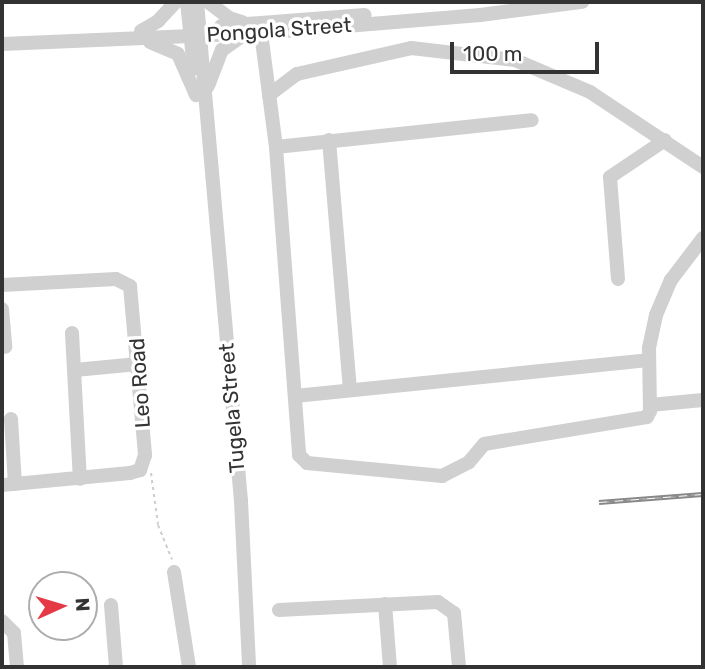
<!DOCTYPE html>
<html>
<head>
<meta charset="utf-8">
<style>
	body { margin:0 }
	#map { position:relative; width:705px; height:669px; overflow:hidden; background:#fff; font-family:Rubik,sans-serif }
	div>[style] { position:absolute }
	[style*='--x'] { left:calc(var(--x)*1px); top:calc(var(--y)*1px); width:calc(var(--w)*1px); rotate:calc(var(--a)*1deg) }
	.path>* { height:2px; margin-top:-1px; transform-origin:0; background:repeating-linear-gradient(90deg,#cdcdcd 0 3.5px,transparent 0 7px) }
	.minor>* { height:14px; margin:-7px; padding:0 7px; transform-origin:7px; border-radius:7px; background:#d0d0d0 }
	.rail>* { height:5px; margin-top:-2.5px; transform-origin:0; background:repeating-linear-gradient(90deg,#fff 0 8px,#888 0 16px); box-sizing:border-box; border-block:2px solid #888 }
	span { translate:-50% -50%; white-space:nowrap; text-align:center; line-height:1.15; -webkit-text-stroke:7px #fff; paint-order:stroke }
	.street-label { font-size:21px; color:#333 }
	.frame { position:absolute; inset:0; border:4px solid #333; pointer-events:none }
	.north { position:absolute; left:28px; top:571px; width:70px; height:70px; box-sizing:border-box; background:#fff; border:2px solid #adadad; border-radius:50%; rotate:86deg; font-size:19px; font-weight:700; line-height:28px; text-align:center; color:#333 }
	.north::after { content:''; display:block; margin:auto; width:24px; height:32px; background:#e63946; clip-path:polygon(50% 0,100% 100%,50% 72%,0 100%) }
	.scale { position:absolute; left:450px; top:42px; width:149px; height:32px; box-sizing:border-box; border:4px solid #333; border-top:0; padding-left:9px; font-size:21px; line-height:24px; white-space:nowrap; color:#333; -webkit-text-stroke:5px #fff; paint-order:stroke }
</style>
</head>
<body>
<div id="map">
	<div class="path">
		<div style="--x:151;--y:473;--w:52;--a:82.3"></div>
		<div style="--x:158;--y:525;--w:37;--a:68"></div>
	</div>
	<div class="minor">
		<div style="--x:187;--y:2;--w:67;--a:84"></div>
		<div style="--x:197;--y:2;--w:501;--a:84.96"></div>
		<div style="--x:241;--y:501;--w:166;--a:87.2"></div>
		<div style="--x:208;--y:2;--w:26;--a:37"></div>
		<div style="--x:229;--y:18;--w:14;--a:17"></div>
		<div style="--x:221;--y:26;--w:144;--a:-4.4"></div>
		<div style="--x:141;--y:31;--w:20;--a:-30"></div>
		<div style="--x:158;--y:21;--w:26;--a:-47"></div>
		<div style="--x:261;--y:33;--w:115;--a:82.5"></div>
		<div style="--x:276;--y:147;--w:309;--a:85.7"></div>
		<div style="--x:299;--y:455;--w:11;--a:45"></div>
		<div style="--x:307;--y:463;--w:136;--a:5.5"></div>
		<div style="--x:442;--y:476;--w:30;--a:-27"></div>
		<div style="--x:469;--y:462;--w:23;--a:-50"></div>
		<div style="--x:484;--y:444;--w:165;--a:-9.4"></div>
		<div style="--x:647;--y:417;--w:7;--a:-63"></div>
		<div style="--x:650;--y:411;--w:63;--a:-90.9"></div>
		<div style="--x:649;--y:348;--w:34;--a:-78"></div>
		<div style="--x:656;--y:315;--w:38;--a:-67"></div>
		<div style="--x:671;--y:280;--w:53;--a:-52.7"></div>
		<div style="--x:150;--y:42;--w:30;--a:23"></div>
		<div style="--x:178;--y:54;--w:45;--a:66.3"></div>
		<div style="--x:2;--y:44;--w:259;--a:-2.4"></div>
		<div style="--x:261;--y:33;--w:220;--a:-4.7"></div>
		<div style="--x:480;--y:15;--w:103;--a:-7.3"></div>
		<div style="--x:208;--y:86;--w:39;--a:-69"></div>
		<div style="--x:222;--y:50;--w:28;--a:-35"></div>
		<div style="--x:269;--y:95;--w:35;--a:-37"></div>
		<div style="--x:297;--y:74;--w:117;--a:-12.8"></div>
		<div style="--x:411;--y:48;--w:105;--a:6.6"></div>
		<div style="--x:515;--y:60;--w:82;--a:23.1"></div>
		<div style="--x:590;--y:92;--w:136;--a:33.6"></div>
		<div style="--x:329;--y:140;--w:250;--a:85.2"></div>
		<div style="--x:276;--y:147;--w:257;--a:-6"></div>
		<div style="--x:618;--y:279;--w:102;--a:-94.5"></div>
		<div style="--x:610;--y:177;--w:66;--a:-33.9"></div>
		<div style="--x:2;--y:285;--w:114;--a:-3"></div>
		<div style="--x:116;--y:279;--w:16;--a:27"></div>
		<div style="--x:130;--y:286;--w:170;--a:84.9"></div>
		<div style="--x:145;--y:455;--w:16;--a:108"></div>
		<div style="--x:140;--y:470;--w:10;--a:163"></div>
		<div style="--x:130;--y:473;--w:129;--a:174.6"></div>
		<div style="--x:2;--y:309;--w:38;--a:85"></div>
		<div style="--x:72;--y:333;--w:146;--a:86.9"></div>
		<div style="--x:75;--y:370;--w:63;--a:-5.4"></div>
		<div style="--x:295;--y:396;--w:355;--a:-5.8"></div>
		<div style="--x:650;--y:405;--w:53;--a:-5.4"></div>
		<div style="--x:11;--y:419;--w:65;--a:86.5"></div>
		<div style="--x:174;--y:572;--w:96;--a:81"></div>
		<div style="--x:385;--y:604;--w:63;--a:85.5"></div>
		<div style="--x:111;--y:605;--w:62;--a:85.4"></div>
		<div style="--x:279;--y:610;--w:159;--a:-2.9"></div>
		<div style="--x:438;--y:602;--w:19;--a:35"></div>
		<div style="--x:454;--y:613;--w:54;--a:84.7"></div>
		<div style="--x:2;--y:621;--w:17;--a:45"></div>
		<div style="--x:14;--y:633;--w:34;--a:85"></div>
	</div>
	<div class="rail">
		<div style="--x:599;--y:502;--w:104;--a:-4.4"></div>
	</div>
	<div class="street-label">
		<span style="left:279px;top:30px;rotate:-4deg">Pongola Street</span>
		<span style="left:140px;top:383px;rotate:-94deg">Leo Road</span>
		<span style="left:232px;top:408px;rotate:-95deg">Tugela Street</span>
	</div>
	<div class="frame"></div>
	<div class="north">N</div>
	<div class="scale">100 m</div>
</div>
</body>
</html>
